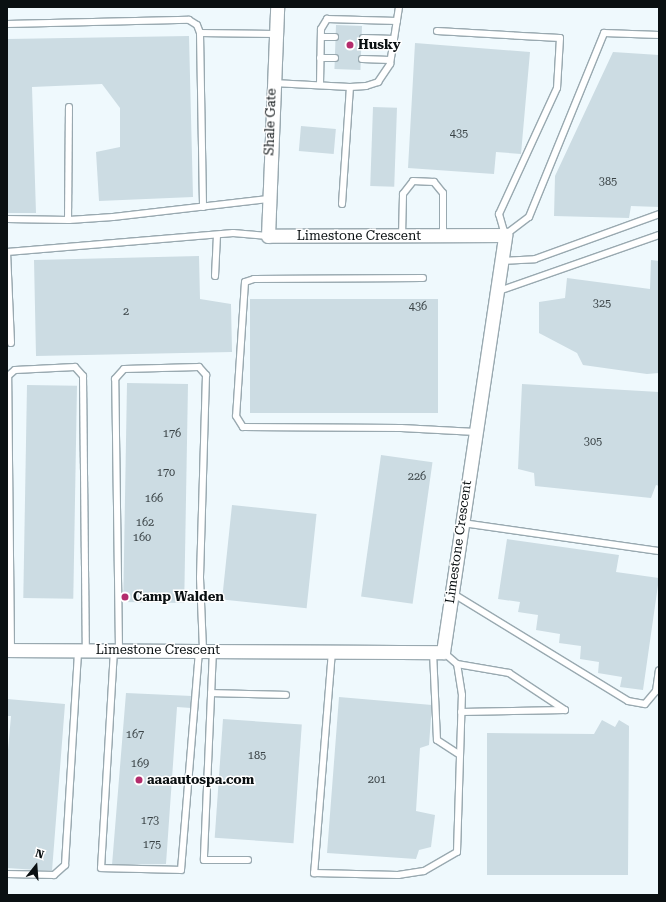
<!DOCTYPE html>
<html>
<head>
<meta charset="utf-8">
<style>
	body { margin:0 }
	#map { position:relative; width:666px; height:902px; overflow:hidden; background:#eff9fd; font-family:"Roboto Serif",serif }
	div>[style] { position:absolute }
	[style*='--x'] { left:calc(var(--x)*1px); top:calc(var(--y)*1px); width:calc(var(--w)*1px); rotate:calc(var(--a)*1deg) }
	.building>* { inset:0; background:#ccdce3; transform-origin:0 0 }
	.roads { filter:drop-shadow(1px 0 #99a9b0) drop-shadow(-1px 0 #99a9b0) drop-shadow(0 1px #99a9b0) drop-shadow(0 -1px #99a9b0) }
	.lane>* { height:6px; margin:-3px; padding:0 3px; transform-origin:3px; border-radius:3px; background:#fff }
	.street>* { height:13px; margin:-6.5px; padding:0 6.5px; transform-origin:6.5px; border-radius:6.5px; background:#fff }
	.dots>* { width:11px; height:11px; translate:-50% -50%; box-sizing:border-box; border:2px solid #fff; border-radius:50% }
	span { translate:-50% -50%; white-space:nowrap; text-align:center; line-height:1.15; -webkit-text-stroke:3px #fff; paint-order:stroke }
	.number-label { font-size:11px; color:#3a4346 }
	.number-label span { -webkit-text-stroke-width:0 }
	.poi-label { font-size:13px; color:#0a1012; font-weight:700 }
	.left { translate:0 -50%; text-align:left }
	.street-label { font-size:13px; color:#0a1012 }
	.frame { position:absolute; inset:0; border:8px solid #0a1012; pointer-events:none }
	.north { position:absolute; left:16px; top:846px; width:40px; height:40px; -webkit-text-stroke:3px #fff; paint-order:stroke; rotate:17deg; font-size:11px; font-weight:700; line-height:16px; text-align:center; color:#0a1012 }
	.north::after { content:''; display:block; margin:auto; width:14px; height:18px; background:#0a1012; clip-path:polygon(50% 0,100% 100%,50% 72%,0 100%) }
</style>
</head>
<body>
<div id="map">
	<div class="building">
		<div style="left:336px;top:25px;width:26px;height:44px;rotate:2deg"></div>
		<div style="clip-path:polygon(189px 36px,193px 197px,99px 201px,96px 152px,120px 147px,120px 108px,102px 84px,32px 87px,36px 213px,7px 213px,7px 39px)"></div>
		<div style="clip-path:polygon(415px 43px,530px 52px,521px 154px,496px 152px,494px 174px,408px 168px)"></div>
		<div style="clip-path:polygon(613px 52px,659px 55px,659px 207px,631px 206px,629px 218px,554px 216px,555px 176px)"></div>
		<div style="left:373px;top:107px;width:24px;height:79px;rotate:2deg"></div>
		<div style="left:301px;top:126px;width:35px;height:25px;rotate:5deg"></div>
		<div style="clip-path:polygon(199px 256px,200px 299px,231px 304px,232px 352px,36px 356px,34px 260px)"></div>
		<div style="clip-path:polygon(651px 260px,659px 261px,659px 373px,647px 374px,583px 365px,577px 353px,539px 333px,539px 302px,565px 298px,567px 278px,650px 289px)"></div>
		<div style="left:438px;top:299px;width:114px;height:188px;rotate:90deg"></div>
		<div style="left:188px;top:384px;width:219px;height:61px;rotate:91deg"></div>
		<div style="clip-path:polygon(522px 384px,659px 392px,659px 486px,656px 485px,651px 498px,535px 486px,534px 473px,518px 469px)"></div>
		<div style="left:27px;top:385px;width:50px;height:213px;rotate:1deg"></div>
		<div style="left:381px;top:455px;width:52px;height:143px;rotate:8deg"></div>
		<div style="left:232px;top:505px;width:85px;height:95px;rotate:6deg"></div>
		<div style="clip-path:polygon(507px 539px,619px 555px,616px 572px,659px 578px,643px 690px,620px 687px,622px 677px,598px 673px,599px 662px,580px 659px,581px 646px,559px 643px,560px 634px,536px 630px,538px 615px,518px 612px,520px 602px,498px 599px)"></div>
		<div style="clip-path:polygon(126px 693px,192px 696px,191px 708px,177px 707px,166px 864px,112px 865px)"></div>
		<div style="clip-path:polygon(339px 697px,432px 705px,429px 745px,420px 748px,416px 811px,435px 815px,431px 847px,419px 850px,416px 859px,327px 853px)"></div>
		<div style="clip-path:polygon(7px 699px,65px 704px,52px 871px,7px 868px,7px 761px,11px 716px,7px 716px)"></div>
		<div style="left:223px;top:719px;width:79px;height:119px;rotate:4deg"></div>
		<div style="clip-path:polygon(602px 720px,615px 727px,619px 720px,629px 726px,628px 875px,487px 875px,487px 733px,594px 734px)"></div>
	</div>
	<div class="roads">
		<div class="lane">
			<div style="--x:7;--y:24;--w:182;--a:-1.3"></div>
			<div style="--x:189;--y:20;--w:9;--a:32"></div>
			<div style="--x:197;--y:25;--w:9;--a:69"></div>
			<div style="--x:200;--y:33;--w:174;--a:89"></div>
			<div style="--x:437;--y:31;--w:123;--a:3.3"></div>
			<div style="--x:560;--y:38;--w:50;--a:93.4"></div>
			<div style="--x:557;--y:88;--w:139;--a:114.7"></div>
			<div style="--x:499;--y:214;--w:22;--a:74"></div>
			<div style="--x:505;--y:235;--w:30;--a:-37"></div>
			<div style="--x:529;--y:217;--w:199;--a:-67.8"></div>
			<div style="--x:604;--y:33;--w:55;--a:2.1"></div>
			<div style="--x:200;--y:33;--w:75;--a:0.8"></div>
			<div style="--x:321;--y:37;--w:14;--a:0"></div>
			<div style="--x:363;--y:38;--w:31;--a:2"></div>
			<div style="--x:320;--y:58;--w:15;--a:0"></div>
			<div style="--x:362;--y:59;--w:28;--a:2"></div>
			<div style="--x:273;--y:83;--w:77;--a:3"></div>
			<div style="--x:350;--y:87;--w:16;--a:-4"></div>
			<div style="--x:366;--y:86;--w:13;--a:-18"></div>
			<div style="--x:378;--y:82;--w:22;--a:-56"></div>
			<div style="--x:390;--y:64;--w:58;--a:-81"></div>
			<div style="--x:320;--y:85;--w:56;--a:-89"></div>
			<div style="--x:321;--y:29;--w:12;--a:-59"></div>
			<div style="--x:327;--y:19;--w:70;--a:1.6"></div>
			<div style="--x:342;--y:204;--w:117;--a:-86.1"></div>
			<div style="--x:7;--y:219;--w:62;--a:0.9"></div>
			<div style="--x:69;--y:220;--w:44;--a:-3.9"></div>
			<div style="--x:113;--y:217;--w:156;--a:-6.6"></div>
			<div style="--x:68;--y:220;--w:113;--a:-89.5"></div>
			<div style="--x:402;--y:236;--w:42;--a:-88.6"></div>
			<div style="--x:403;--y:194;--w:16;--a:-52"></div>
			<div style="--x:413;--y:181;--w:21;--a:3"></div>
			<div style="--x:434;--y:182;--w:14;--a:51"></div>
			<div style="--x:443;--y:193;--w:43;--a:90"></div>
			<div style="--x:501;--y:261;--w:34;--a:-3"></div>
			<div style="--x:535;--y:259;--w:132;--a:-19.9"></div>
			<div style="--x:215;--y:276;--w:41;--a:-87.2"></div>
			<div style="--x:423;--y:278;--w:169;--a:179.7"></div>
			<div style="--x:254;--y:279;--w:9;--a:162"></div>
			<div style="--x:245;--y:282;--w:134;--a:93.8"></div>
			<div style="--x:236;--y:416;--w:13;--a:58"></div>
			<div style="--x:243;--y:427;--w:158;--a:0.4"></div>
			<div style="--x:401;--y:428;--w:75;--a:3.1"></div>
			<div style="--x:496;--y:292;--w:173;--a:-19.3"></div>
			<div style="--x:11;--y:343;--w:91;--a:-92.5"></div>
			<div style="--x:7;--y:252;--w:227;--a:-4.8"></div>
			<div style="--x:233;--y:233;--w:35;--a:5"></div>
			<div style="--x:462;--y:523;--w:199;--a:8.1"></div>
			<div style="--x:452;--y:593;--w:206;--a:31.5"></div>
			<div style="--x:628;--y:701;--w:17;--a:10"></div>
			<div style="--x:645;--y:704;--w:17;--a:-50"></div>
			<div style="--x:656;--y:691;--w:21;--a:-82"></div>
			<div style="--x:11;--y:650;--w:274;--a:-90.6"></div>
			<div style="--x:8;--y:376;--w:9;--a:-41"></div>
			<div style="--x:15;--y:370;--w:60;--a:-2.9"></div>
			<div style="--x:75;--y:367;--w:12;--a:48"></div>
			<div style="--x:83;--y:376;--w:274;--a:89.4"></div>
			<div style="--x:114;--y:650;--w:218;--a:93.4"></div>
			<div style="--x:101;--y:868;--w:80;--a:1.4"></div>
			<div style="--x:181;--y:870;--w:220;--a:-85.3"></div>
			<div style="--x:119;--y:650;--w:271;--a:-90.8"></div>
			<div style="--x:115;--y:379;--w:13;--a:-48"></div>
			<div style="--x:124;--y:369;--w:75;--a:-1.5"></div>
			<div style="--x:199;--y:367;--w:11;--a:49"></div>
			<div style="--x:206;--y:375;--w:203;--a:91.7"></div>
			<div style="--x:200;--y:578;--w:72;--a:87.6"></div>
			<div style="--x:213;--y:650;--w:210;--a:92.5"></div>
			<div style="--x:204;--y:860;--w:44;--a:0"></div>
			<div style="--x:332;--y:651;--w:223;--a:94.6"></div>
			<div style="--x:314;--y:873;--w:84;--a:1.4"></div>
			<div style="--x:398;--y:875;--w:26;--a:-9"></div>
			<div style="--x:424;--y:871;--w:38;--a:-30"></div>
			<div style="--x:457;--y:852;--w:157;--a:-88.2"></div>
			<div style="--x:462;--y:695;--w:31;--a:-99"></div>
			<div style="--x:457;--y:664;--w:18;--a:-139"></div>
			<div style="--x:433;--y:652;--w:88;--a:87.4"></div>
			<div style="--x:437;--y:740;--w:27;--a:33"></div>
			<div style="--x:457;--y:664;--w:53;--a:9.8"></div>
			<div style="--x:509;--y:673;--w:67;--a:33.5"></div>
			<div style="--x:565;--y:710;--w:104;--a:178.9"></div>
			<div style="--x:211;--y:693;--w:75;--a:1.5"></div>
			<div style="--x:7;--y:874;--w:47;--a:1.2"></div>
			<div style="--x:54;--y:875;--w:15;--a:-42"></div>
			<div style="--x:65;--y:865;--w:215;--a:-86.5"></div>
		</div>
		<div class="street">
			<div style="--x:7;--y:650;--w:436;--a:0.3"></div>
			<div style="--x:443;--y:652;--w:422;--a:-81.5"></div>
			<div style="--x:505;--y:235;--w:237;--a:179.8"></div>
			<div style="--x:268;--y:236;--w:229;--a:-87.7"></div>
		</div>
	</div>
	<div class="dots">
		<div style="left:350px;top:45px;background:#b42c6c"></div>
		<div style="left:125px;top:597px;background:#b42c6c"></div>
		<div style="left:139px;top:780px;background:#b42c6c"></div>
	</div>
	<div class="number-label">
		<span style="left:459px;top:134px">435</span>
		<span style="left:608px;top:182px">385</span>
		<span style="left:602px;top:304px">325</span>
		<span style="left:418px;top:307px">436</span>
		<span style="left:126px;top:312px">2</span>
		<span style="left:172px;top:434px">176</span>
		<span style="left:593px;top:442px">305</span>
		<span style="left:166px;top:473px">170</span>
		<span style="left:417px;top:477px">226</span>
		<span style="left:154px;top:499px">166</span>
		<span style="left:145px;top:523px">162</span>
		<span style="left:142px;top:538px">160</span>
		<span style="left:135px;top:735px">167</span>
		<span style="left:257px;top:756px">185</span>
		<span style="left:140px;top:764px">169</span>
		<span style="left:377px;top:780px">201</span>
		<span style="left:150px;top:821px">173</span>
		<span style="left:152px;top:845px">175</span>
	</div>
	<div class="poi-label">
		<span class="left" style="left:358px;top:45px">Husky</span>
		<span class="left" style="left:133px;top:597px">Camp Walden</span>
		<span class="left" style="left:147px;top:780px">aaaautospa.com</span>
	</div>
	<div class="street-label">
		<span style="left:271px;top:122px;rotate:-88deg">Shale Gate</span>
		<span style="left:359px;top:236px">Limestone Crescent</span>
		<span style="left:459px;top:542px;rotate:-82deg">Limestone Crescent</span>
		<span style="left:158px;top:650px">Limestone Crescent</span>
	</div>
	<div class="frame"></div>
	<div class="north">N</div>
</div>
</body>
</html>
